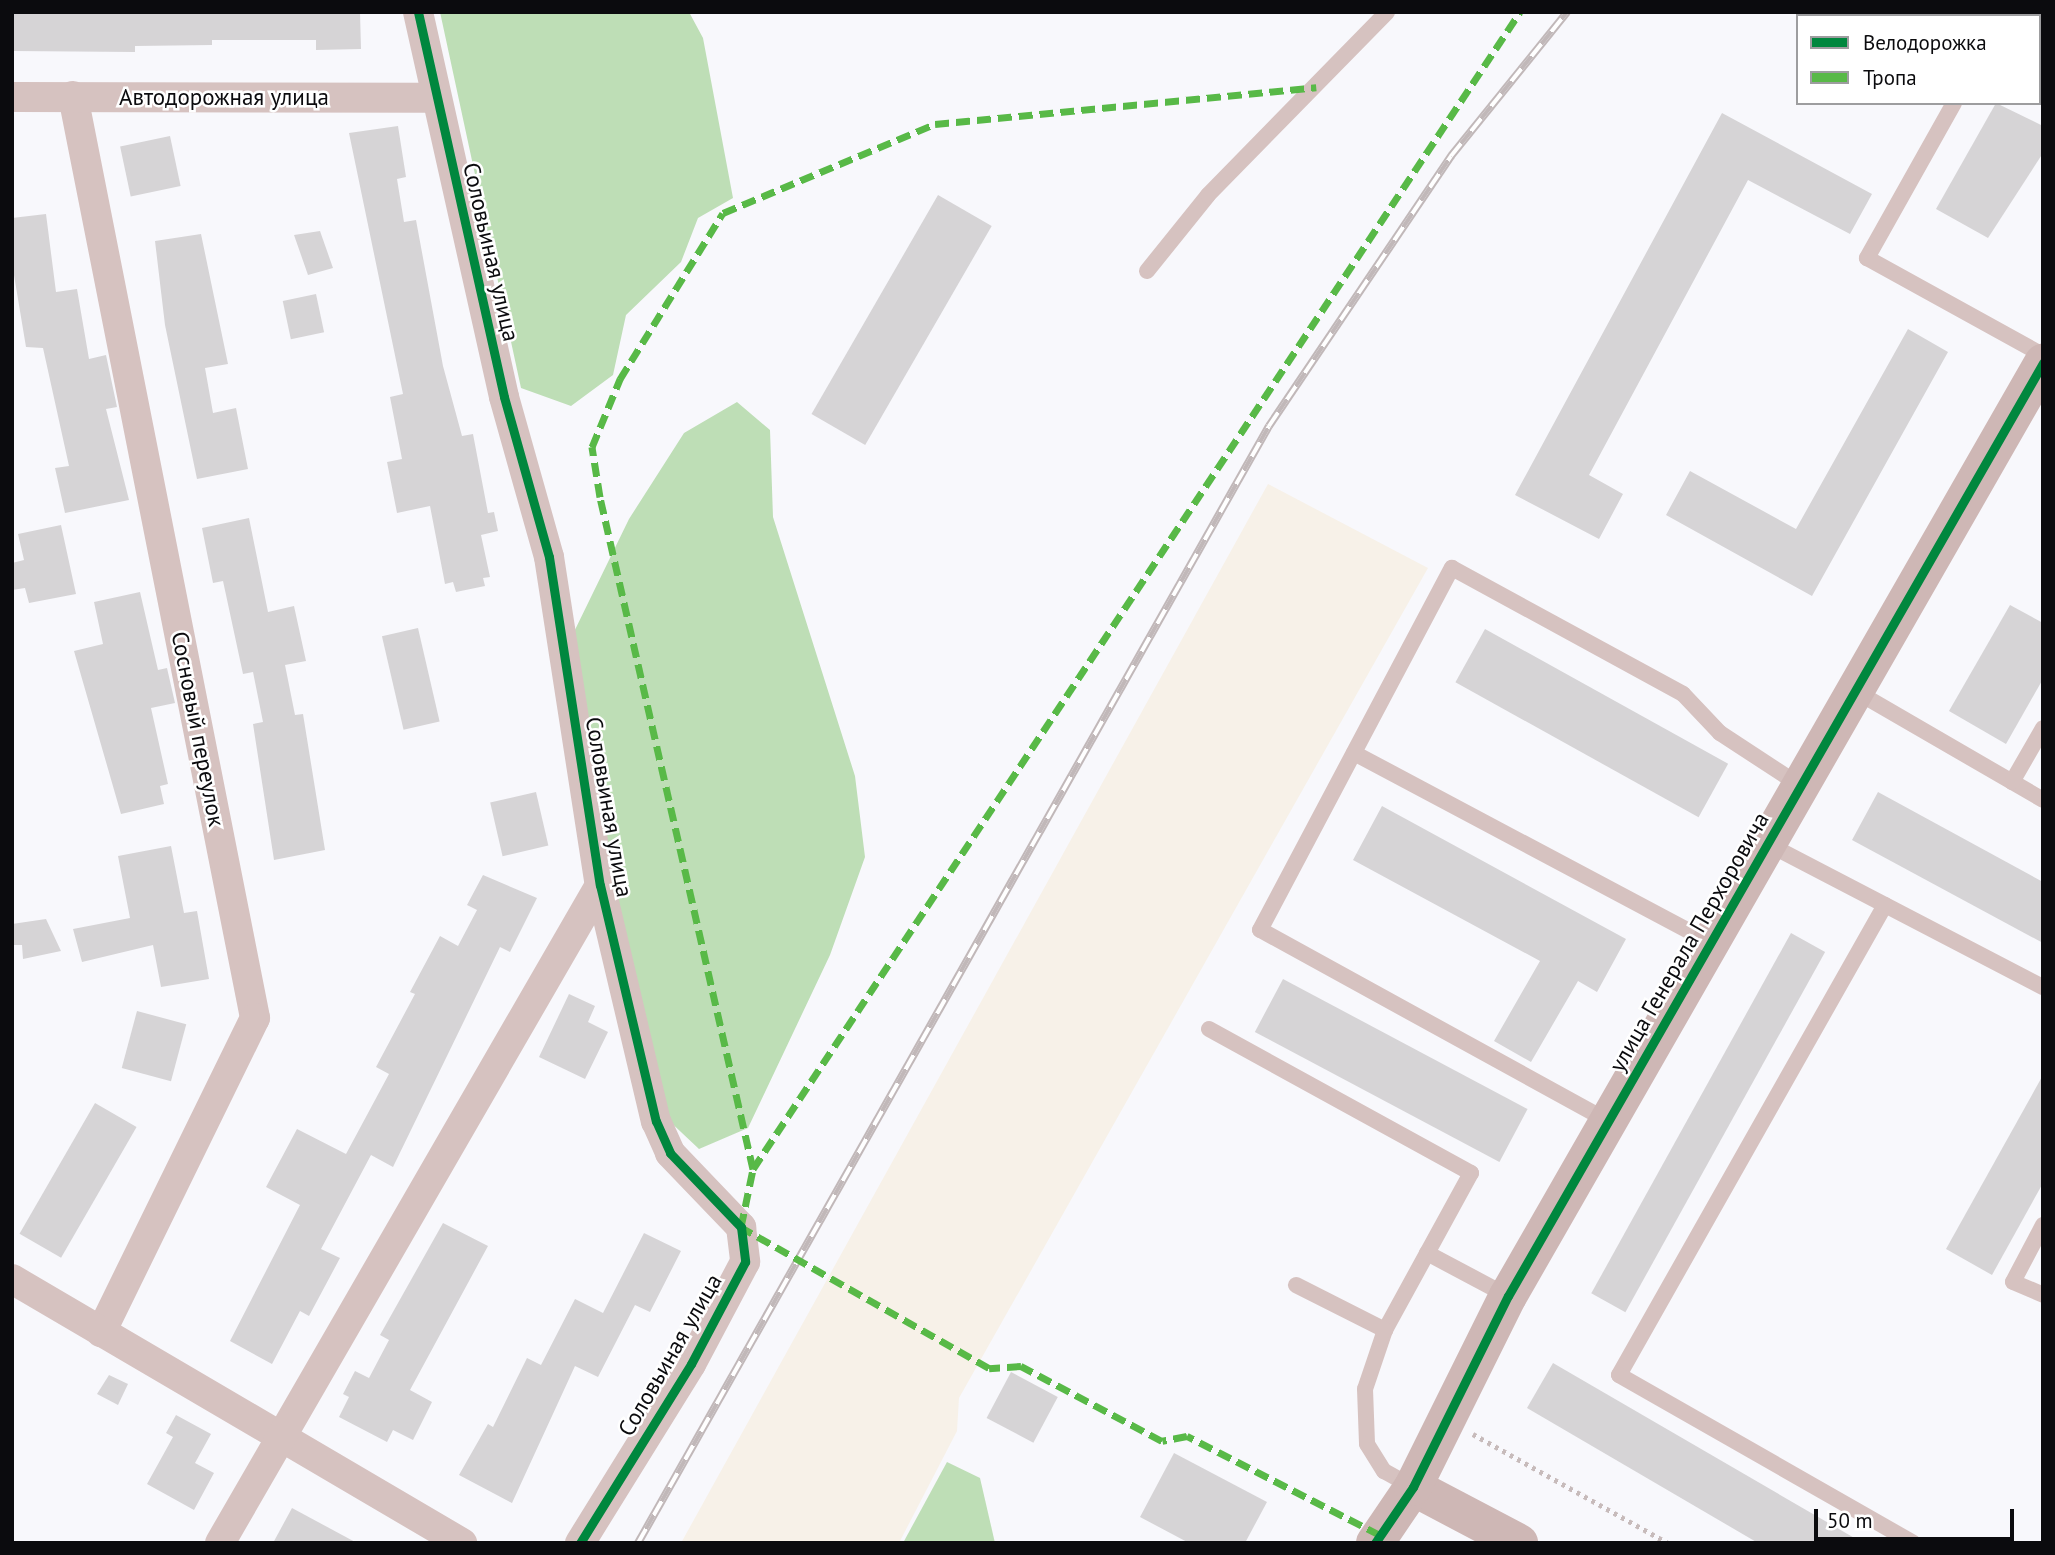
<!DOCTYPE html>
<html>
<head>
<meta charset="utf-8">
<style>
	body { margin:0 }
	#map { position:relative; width:2055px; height:1555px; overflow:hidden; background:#f8f8fc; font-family:"PT Sans",sans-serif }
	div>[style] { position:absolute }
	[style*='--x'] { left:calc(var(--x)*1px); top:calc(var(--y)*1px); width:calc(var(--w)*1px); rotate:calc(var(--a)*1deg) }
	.industrial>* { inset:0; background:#f7f1e8 }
	.forest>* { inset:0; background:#bedeb6 }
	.building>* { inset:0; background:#d6d4d6; transform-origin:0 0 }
	.path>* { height:4.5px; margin-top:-2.25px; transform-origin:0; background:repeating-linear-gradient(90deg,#c7bbbb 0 3.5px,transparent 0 8.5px) }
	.lane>* { height:16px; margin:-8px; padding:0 8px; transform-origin:8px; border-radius:8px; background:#d6c2c0 }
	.street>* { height:30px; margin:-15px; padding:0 15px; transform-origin:15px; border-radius:15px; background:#d6c2c0 }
	.secondary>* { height:38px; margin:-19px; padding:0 19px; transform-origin:19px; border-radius:19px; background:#ceb7b5 }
	.rail>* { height:8px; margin-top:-4px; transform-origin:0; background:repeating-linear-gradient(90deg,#fff 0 16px,#c1b8b9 0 32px); box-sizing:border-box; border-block:2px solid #c1b8b9 }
	.quiet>* { height:7px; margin-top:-3.5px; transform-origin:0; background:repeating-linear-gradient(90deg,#58b947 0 14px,transparent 0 21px) }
	.cycleway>* { height:9px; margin:-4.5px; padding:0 4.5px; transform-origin:4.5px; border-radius:4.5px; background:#00873e }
	span { translate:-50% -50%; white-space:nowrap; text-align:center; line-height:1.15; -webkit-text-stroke:5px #fff; paint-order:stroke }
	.street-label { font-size:23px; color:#0b0b0e }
	.frame { position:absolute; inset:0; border:14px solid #0b0b0e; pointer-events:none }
	.legend { position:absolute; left:1796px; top:14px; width:245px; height:91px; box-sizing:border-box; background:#fff; border:2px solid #9d9d9f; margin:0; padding:9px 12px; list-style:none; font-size:21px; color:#0b0b0e }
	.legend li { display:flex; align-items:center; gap:14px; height:35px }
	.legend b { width:35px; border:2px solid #9d9d9f }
	.scale { position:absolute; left:1814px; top:1509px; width:200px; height:32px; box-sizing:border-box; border:4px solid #0b0b0e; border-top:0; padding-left:9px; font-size:21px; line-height:24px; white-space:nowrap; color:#0b0b0e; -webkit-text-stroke:5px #fff; paint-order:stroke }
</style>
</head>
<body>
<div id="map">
	<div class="industrial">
		<div style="clip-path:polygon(1268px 484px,1428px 568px,959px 1398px,957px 1431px,899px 1543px,681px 1543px)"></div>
	</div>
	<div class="forest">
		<div style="clip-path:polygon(440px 12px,689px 12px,703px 38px,733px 198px,698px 218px,681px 262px,626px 315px,613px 375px,571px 406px,521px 388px)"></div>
		<div style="clip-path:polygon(737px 402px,770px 430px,773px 517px,855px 776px,865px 857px,830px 955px,748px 1128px,699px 1149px,664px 1116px,620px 925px,571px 638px,629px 519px,684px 433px)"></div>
		<div style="clip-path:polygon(947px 1462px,980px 1478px,995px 1543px,903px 1543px)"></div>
	</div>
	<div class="building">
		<div style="clip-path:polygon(12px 12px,360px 12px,361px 49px,316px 50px,316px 40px,212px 40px,212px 45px,135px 46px,135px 52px,12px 51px)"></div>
		<div style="clip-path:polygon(1996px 103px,2043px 126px,2043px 153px,1988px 238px,1936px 209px)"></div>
		<div style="clip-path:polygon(1722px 113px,1872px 194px,1850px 234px,1748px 180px,1589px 475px,1623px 494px,1599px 539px,1515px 495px)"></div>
		<div style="clip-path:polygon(398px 126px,406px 177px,397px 179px,404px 222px,416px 220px,443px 366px,462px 436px,473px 434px,488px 513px,494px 512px,498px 531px,481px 535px,490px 577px,483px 578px,485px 586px,456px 592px,453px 582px,445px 584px,430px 506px,397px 513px,387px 462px,402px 459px,390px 397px,403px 394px,349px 133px)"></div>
		<div style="left:170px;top:136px;width:51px;height:51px;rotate:78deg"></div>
		<div style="left:938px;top:195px;width:62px;height:253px;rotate:30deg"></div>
		<div style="clip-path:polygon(46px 214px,56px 292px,77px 289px,89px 359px,106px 355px,117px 407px,106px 409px,129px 500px,65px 513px,55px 468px,69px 466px,43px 348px,26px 347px,12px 263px,12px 218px)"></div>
		<div style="clip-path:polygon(320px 231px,333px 268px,308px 275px,294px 235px)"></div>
		<div style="clip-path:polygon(201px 234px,228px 364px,205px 368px,213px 413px,236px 408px,248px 469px,197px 479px,165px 325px,155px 241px)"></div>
		<div style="left:316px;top:294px;width:39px;height:34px;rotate:78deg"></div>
		<div style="clip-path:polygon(1908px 329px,1948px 352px,1812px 596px,1666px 515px,1690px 471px,1796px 529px)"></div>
		<div style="clip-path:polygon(249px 518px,268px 612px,294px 606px,306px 661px,285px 665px,295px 715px,303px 714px,325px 850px,274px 860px,253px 724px,263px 722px,253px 672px,243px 674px,223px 581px,213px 583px,202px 528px)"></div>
		<div style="clip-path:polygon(61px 525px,76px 594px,29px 603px,25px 588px,12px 590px,12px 563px,24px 560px,18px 534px)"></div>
		<div style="clip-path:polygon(140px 592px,158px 670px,167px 668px,175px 703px,151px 708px,168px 784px,160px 786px,164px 804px,121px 814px,74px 651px,103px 644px,94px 602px)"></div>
		<div style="clip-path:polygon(2010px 605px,2043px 623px,2043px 679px,2006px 744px,1949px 711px)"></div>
		<div style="left:418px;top:628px;width:96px;height:37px;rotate:77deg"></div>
		<div style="left:1485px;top:629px;width:278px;height:61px;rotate:29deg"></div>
		<div style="left:536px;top:792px;width:55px;height:47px;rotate:77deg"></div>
		<div style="clip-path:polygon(1878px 792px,2043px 882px,2043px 943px,1852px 840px)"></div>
		<div style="clip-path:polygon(1382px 806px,1626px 939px,1597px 992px,1578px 981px,1531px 1062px,1494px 1041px,1540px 961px,1353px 860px)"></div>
		<div style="clip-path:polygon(171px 846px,184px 913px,197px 911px,209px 979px,161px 987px,153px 945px,82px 962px,73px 929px,130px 918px,118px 856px)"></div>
		<div style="clip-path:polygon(483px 875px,537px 898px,510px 952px,500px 947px,393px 1167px,371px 1155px,321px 1249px,340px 1258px,309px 1316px,300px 1311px,272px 1364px,230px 1341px,300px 1205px,266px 1187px,297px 1129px,346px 1154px,389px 1074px,376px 1067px,415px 994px,410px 992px,440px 936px,458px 946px,477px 910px,467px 905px)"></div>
		<div style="clip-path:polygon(46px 919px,61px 951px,23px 959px,22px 945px,12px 945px,12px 924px)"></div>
		<div style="left:1791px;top:933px;width:39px;height:412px;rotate:29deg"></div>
		<div style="left:1283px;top:979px;width:277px;height:60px;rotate:28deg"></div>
		<div style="clip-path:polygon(569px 994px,595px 1006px,588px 1022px,608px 1032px,585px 1079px,539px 1057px)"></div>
		<div style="left:137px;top:1011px;width:51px;height:59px;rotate:15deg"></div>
		<div style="clip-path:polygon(2043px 1075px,2043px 1183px,1992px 1275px,1946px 1249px)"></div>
		<div style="left:95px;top:1103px;width:48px;height:151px;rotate:30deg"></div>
		<div style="clip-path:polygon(443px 1223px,488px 1246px,410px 1390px,432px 1402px,413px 1440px,393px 1430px,387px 1442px,339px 1417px,349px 1397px,343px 1394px,355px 1371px,369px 1378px,389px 1340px,380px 1335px)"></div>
		<div style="clip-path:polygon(644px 1233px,681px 1251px,650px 1312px,635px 1305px,598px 1377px,575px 1366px,512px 1503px,459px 1475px,488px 1424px,493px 1427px,527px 1358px,541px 1365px,575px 1299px,603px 1313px)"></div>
		<div style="clip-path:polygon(1553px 1363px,1863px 1543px,1758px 1543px,1527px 1408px)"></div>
		<div style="left:1011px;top:1372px;width:53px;height:52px;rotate:28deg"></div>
		<div style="clip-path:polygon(109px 1375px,128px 1384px,118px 1405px,97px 1394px)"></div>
		<div style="clip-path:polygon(176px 1415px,211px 1434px,195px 1463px,214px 1473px,194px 1510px,147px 1484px,173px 1437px,166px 1433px)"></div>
		<div style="clip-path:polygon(1174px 1453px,1267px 1502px,1245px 1543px,1189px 1543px,1140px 1517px)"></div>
		<div style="clip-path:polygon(292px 1508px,357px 1543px,273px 1543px)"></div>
	</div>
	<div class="path">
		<div style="--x:1473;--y:1434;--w:223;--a:29.2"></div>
	</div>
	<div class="lane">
		<div style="--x:1954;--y:103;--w:178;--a:119.3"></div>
		<div style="--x:1867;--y:258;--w:201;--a:28.9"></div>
		<div style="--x:1147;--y:271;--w:97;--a:-51.2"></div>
		<div style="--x:1208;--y:195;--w:256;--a:-45.6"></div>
		<div style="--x:1857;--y:692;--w:215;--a:30.1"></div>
		<div style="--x:1354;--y:753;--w:404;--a:28"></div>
		<div style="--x:2012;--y:782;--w:62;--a:-60.1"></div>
		<div style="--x:1768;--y:844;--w:310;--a:27.5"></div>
		<div style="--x:1885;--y:905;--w:540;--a:119.51"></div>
		<div style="--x:1619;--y:1375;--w:339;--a:29.7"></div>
		<div style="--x:1209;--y:1029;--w:299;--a:28.8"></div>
		<div style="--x:1471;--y:1173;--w:179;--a:118.7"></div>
		<div style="--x:1385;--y:1330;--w:62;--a:108.7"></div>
		<div style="--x:1365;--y:1389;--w:55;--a:87.9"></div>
		<div style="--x:1367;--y:1444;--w:32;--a:58"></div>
		<div style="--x:1384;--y:1471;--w:33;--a:29"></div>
		<div style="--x:1608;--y:1121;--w:397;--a:-151.2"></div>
		<div style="--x:1260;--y:930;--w:410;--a:-62.1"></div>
		<div style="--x:1452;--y:568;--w:263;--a:28.6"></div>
		<div style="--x:1683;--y:694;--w:54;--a:46.5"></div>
		<div style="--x:1720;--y:733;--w:97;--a:33.2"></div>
		<div style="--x:2043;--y:1225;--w:64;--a:117.8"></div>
		<div style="--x:2013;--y:1282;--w:33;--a:23"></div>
		<div style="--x:1427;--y:1253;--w:92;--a:28"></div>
		<div style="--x:1296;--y:1285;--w:100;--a:26.8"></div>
	</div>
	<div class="street">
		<div style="--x:418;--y:12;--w:394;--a:77.4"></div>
		<div style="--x:504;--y:397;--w:166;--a:74.3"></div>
		<div style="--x:549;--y:557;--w:332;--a:81.2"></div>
		<div style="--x:600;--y:885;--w:243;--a:76.7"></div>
		<div style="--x:656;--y:1121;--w:35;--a:66"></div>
		<div style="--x:670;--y:1153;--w:103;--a:46.2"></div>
		<div style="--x:741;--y:1227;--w:35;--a:83"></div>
		<div style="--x:745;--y:1262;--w:115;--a:117.9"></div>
		<div style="--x:691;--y:1364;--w:211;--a:121.8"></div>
		<div style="--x:73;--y:96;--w:940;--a:78.83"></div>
		<div style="--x:255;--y:1018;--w:350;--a:116.1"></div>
		<div style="--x:12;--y:97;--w:424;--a:0.1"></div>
		<div style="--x:12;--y:1279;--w:522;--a:30.4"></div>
		<div style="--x:220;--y:1543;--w:760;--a:-59.99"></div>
	</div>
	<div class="secondary">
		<div style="--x:1413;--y:1487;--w:120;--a:27.8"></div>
		<div style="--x:1375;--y:1543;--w:68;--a:-55.8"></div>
		<div style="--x:1413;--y:1487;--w:213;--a:-63.6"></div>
		<div style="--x:1508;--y:1296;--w:1076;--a:-60.17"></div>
	</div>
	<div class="rail">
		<div style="--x:638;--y:1543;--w:1283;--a:-60.54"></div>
		<div style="--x:1269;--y:426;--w:326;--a:-56"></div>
		<div style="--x:1451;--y:156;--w:185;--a:-51.1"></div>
	</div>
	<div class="quiet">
		<div style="--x:753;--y:1169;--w:689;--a:-102.83"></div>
		<div style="--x:600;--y:497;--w:51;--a:-99.1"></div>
		<div style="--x:592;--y:447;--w:74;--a:-67.6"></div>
		<div style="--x:620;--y:379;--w:195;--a:-58.2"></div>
		<div style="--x:723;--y:213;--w:230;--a:-22.8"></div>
		<div style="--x:935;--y:124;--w:383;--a:-5.5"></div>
		<div style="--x:1380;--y:1535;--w:217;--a:-152.8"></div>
		<div style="--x:1187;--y:1436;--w:25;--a:169"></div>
		<div style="--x:1162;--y:1441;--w:160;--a:-152"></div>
		<div style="--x:1021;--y:1366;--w:32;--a:176"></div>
		<div style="--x:989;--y:1368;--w:285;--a:-150.4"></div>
		<div style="--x:741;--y:1227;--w:59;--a:-78.3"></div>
		<div style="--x:753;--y:1169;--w:1388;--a:-56.46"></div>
	</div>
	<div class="cycleway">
		<div style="--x:418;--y:12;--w:394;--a:77.4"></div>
		<div style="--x:504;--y:397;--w:166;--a:74.3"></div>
		<div style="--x:549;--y:557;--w:332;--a:81.2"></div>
		<div style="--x:600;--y:885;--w:243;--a:76.7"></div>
		<div style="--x:656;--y:1121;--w:35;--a:66"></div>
		<div style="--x:670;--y:1153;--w:103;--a:46.2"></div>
		<div style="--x:741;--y:1227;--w:35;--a:83"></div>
		<div style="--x:745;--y:1262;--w:115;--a:117.9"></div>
		<div style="--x:691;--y:1364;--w:211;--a:121.8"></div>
		<div style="--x:1375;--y:1543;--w:68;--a:-55.8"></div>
		<div style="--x:1413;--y:1487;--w:213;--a:-63.6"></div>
		<div style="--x:1508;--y:1296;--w:1076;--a:-60.17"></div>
	</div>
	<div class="street-label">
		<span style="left:224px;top:97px">Автодорожная улица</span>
		<span style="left:491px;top:252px;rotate:77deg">Соловьиная улица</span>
		<span style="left:198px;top:729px;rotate:79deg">Сосновый переулок</span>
		<span style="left:609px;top:807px;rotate:80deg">Соловьиная улица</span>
		<span style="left:1689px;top:942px;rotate:-60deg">улица Генерала Перхоровича</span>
		<span style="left:670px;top:1355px;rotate:-60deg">Соловьиная улица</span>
	</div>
	<div class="frame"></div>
	<ul class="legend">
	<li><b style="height:9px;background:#00873e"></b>Велодорожка</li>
	<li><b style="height:9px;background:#58b947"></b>Тропа</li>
	</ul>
	<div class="scale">50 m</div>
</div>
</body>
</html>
